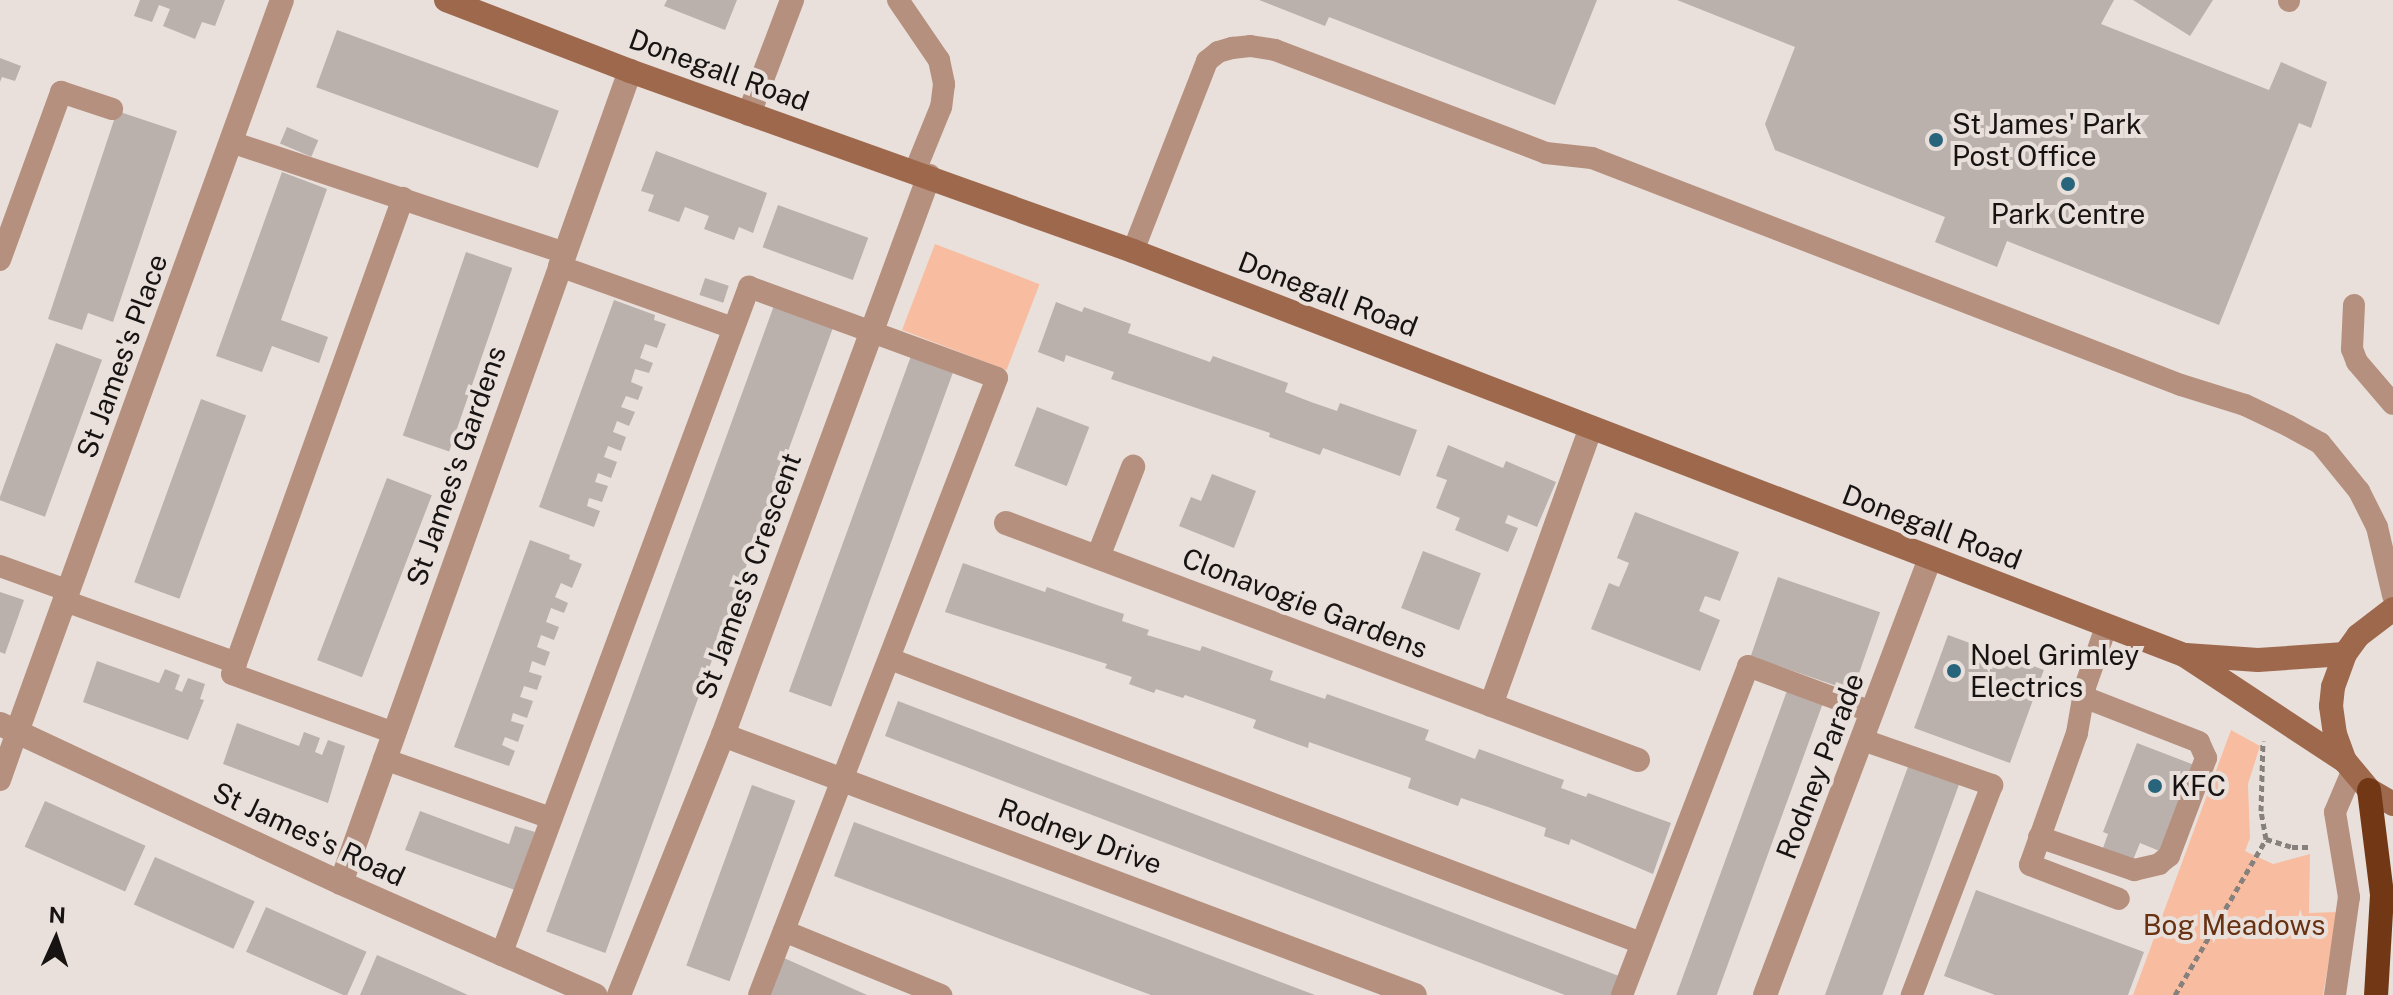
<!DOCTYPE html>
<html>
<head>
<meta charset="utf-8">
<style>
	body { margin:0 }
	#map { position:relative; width:2393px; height:995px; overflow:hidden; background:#e9e0db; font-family:"Public Sans",sans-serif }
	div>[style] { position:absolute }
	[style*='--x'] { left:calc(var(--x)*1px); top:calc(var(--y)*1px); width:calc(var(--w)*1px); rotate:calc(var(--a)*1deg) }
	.green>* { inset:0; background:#f8bda0; transform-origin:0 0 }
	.building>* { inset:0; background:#bab0ac; transform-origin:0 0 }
	.path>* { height:5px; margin-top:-2.5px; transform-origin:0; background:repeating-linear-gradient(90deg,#87817e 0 6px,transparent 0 10px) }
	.lane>* { height:22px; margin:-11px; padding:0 11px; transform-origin:11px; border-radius:11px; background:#b6907e }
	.street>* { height:24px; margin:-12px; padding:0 12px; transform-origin:12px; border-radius:12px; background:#b6907e }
	.secondary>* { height:24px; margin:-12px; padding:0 12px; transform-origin:12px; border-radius:12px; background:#9e684d }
	.highway>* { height:24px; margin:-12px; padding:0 12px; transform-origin:12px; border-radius:12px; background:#723715 }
	.dots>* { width:22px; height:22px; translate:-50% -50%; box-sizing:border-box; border:4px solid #e9e0db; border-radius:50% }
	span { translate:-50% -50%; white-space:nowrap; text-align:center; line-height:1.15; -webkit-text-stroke:8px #e9e0db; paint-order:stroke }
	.street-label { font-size:28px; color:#161312 }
	.poi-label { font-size:28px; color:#161312 }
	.left { translate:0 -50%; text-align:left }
	.park-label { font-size:28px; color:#673112 }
	.north { position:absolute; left:16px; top:899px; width:80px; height:80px; -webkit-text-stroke:6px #e9e0db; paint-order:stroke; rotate:3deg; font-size:22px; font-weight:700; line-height:32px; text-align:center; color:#161312 }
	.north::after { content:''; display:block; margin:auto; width:28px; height:36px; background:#161312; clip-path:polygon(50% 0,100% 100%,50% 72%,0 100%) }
</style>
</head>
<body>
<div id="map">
	<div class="green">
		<div style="left:935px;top:244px;width:112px;height:92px;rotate:21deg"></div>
		<div style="clip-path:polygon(2231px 730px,2260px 746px,2248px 784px,2250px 838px,2245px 851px,2273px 864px,2310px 854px,2309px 913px,2337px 912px,2323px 995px,2133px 995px)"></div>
	</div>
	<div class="building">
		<div style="clip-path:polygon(140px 0,225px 0,215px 26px,202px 22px,195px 39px,163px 26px,170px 9px,159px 5px,152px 22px,134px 16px)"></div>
		<div style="clip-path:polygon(667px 0,737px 0,725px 30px,664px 6px)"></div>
		<div style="clip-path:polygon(1259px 0,1597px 0,1555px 105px,1329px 17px,1325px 26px)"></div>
		<div style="clip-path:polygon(1677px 0,2114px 0,2101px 24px,2269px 90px,2281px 62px,2327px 82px,2311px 128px,2299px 123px,2219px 325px,2007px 241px,1997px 267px,1935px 242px,1945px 217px,1775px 150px,1765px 124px,1795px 47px)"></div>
		<div style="clip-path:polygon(2133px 0,2213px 0,2190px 36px)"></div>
		<div style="left:337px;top:30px;width:236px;height:61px;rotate:20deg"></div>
		<div style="clip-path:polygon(0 58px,21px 66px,15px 81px,2px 77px,0 82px)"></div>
		<div style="clip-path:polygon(117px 111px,177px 131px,113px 322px,88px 313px,82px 330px,48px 319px)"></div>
		<div style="left:287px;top:127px;width:34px;height:18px;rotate:23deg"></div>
		<div style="clip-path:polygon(656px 151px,767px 193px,753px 233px,739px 227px,734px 240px,704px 229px,709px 216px,685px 207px,679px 222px,648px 211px,654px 195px,641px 191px)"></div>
		<div style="clip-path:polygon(282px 172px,327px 189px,281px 320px,328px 337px,319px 363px,272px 346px,262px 372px,216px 356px)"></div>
		<div style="left:778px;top:205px;width:96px;height:45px;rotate:20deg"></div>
		<div style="left:466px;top:252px;width:49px;height:194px;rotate:19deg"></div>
		<div style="left:705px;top:278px;width:25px;height:18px;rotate:18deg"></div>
		<div style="clip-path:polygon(614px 300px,655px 315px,654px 320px,666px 324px,657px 348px,645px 344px,640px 358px,653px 363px,649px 373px,635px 369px,631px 382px,643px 387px,638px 400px,626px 396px,621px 407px,635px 412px,629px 426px,617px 421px,613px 432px,626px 437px,621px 451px,608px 446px,604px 457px,617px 462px,611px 478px,598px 473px,595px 482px,608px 486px,602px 502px,589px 498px,587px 506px,600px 511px,594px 527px,539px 507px)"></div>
		<div style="left:776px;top:300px;width:63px;height:672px;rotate:20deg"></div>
		<div style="clip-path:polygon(1056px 302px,1082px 312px,1084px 307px,1131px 324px,1128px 333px,1210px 362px,1213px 356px,1288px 383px,1285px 392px,1311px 402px,1337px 411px,1340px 403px,1417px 430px,1400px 476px,1323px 448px,1320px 455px,1269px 437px,1270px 433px,1111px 379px,1114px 372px,1066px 355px,1064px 362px,1038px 352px)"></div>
		<div style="left:56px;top:343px;width:49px;height:167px;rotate:20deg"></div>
		<div style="left:911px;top:356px;width:45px;height:357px;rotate:20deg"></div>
		<div style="left:201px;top:399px;width:48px;height:195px;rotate:20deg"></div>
		<div style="left:1037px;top:407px;width:56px;height:63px;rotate:21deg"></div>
		<div style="clip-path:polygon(1448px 445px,1503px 468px,1506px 461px,1556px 482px,1537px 527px,1508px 515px,1505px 523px,1518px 528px,1508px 552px,1455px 530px,1460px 518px,1436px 508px,1447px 480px,1436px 476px)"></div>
		<div style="clip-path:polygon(1212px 474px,1256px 491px,1234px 548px,1179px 526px,1191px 497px,1201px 501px)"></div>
		<div style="left:387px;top:478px;width:48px;height:195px;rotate:21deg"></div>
		<div style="clip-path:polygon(1635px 512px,1739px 552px,1720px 601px,1705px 596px,1699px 611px,1720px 620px,1700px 671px,1591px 629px,1609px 583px,1619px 587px,1629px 563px,1617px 558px)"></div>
		<div style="clip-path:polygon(530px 540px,570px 555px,569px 559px,582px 564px,572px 588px,561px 583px,555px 597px,568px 603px,564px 613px,551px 608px,546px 622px,559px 627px,554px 640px,541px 635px,537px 647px,550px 652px,545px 666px,532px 661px,529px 672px,542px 676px,537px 690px,524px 686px,520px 697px,533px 701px,527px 718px,513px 713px,511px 721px,524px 725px,518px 742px,505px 737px,502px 745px,515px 751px,509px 766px,454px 747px)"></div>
		<div style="left:1423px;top:551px;width:62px;height:61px;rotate:21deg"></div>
		<div style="clip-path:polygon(963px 563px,1045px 592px,1047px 587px,1097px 605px,1124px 614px,1122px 621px,1149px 630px,1147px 635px,1200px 651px,1202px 646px,1273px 671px,1270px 680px,1325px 699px,1327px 694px,1429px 730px,1425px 740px,1475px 759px,1479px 749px,1564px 780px,1561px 788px,1586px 797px,1588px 793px,1671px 823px,1653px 874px,1571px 839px,1569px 845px,1544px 836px,1546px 828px,1488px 807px,1461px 798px,1458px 806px,1408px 788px,1411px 778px,1309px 742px,1308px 748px,1253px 728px,1256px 720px,1185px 695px,1183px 698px,1156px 689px,1154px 693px,1129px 684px,1132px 677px,1105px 668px,1107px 664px,945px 612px)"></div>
		<div style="left:1778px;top:577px;width:108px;height:84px;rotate:19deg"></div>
		<div style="clip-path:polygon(0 592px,24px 600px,5px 654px,0 652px)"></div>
		<div style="left:1948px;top:635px;width:102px;height:99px;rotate:20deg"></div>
		<div style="clip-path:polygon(97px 661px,159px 683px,165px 669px,180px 675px,175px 689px,182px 692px,188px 678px,205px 684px,200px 699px,204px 700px,188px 740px,83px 702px)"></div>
		<div style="left:1788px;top:688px;width:38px;height:328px;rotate:20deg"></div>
		<div style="clip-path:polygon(898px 701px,1619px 976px,1612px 995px,1565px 995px,885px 736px)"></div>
		<div style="clip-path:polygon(237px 723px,299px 746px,304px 732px,320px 738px,315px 752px,322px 755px,328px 740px,345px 746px,328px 803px,223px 764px)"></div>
		<div style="clip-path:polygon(2137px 743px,2197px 766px,2162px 852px,2140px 843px,2133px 860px,2103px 848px,2108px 834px,2103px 832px)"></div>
		<div style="left:1909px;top:764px;width:54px;height:248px;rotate:20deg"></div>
		<div style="left:752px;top:785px;width:46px;height:192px;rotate:20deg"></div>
		<div style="left:45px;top:801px;width:110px;height:50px;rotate:24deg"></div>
		<div style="clip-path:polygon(420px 811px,509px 844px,515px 826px,535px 832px,515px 890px,405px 850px)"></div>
		<div style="clip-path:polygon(854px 822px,1072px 903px,1315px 995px,1151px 995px,1003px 940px,834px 876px)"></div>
		<div style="left:155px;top:857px;width:109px;height:52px;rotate:24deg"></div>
		<div style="clip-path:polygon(1976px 890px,2144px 952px,2128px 995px,1995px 995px,1944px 976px)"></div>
		<div style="left:266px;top:907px;width:110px;height:49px;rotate:24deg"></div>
		<div style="clip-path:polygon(377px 955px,428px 977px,468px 995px,360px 995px)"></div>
		<div style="clip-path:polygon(784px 958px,867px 995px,767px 995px)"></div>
	</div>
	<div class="path">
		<div style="--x:2266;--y:839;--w:27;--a:17"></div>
		<div style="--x:2292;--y:847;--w:20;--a:0"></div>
		<div style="--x:2175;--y:995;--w:181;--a:-59.7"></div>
		<div style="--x:2266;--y:839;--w:28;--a:-100"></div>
		<div style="--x:2261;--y:811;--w:70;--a:-88.4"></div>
	</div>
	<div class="lane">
		<div style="--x:898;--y:0;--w:73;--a:55.7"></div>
		<div style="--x:939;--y:60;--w:25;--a:78"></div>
		<div style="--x:944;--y:84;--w:23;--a:97"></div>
		<div style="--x:941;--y:107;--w:69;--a:112.1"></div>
		<div style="--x:2289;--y:1;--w:1;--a:-90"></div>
		<div style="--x:231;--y:142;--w:351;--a:18.4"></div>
		<div style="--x:1133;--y:251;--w:204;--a:-68.7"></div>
		<div style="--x:1207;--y:61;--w:14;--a:-39"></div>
		<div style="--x:1218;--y:52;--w:15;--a:-16"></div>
		<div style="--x:1232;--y:48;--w:18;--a:-6"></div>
		<div style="--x:1250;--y:46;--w:25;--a:9"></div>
		<div style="--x:1275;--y:50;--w:290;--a:20.8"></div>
		<div style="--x:1546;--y:153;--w:46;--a:6.2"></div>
		<div style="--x:1592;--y:158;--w:631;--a:21.08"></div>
		<div style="--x:2181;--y:385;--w:67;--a:17.4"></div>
		<div style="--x:2245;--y:405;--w:49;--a:25.5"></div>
		<div style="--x:2289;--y:426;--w:35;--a:29"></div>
		<div style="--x:2320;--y:443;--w:62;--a:50.9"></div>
		<div style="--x:2359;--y:491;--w:40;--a:63.4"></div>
		<div style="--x:2377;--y:527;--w:70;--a:76.8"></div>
		<div style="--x:0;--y:260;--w:179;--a:-70"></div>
		<div style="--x:61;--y:92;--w:54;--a:18.4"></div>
		<div style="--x:559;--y:266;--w:185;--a:19.6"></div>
		<div style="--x:2354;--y:305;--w:44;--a:92.6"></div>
		<div style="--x:2352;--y:349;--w:14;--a:69"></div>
		<div style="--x:2357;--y:362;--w:55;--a:49.4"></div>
		<div style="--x:0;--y:566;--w:73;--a:19.9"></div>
		<div style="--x:65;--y:601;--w:182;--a:19.9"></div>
		<div style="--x:2106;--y:627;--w:64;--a:109.3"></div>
		<div style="--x:2085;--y:687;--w:47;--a:99.9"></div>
		<div style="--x:2077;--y:733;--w:140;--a:109.6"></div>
		<div style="--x:2030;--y:865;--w:95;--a:20.9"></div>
		<div style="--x:890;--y:659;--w:803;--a:20.71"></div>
		<div style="--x:394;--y:733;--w:172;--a:-160"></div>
		<div style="--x:232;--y:674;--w:506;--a:-70.24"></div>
		<div style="--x:1863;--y:740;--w:137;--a:19.2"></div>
		<div style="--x:1992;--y:785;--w:225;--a:110.9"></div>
		<div style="--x:384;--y:759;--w:177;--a:19.5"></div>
		<div style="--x:0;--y:780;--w:51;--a:-70.5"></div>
		<div style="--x:2039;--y:837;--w:101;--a:19.2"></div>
		<div style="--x:2134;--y:870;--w:26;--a:-13"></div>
		<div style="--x:2159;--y:864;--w:13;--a:-39"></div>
		<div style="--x:2169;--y:856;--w:105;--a:-69.3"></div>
		<div style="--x:2206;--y:758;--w:17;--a:-114"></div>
		<div style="--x:2199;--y:742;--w:121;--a:-158.7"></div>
		<div style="--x:784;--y:931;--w:170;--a:22.2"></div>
		<div style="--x:501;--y:955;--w:713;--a:-69.63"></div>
		<div style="--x:749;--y:287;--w:264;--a:20.1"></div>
		<div style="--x:997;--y:378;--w:661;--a:111.09"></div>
		<div style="--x:1622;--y:995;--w:352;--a:-69"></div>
		<div style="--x:1748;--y:666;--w:132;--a:20.4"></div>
		<div style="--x:2335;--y:995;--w:99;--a:-81.9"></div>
		<div style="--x:2349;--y:897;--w:86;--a:-99.4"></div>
		<div style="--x:2335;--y:812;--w:43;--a:-67"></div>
	</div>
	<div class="street">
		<div style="--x:749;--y:114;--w:122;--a:-69.3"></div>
		<div style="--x:1006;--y:523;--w:675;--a:20.56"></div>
		<div style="--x:1098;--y:557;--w:97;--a:-68.7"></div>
		<div style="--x:1491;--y:705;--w:295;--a:-70.2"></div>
		<div style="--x:0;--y:724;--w:376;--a:25"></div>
		<div style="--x:341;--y:883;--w:278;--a:23.8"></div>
		<div style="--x:17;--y:732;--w:778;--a:-70.1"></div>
		<div style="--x:723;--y:735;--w:739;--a:20.59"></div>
		<div style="--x:341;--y:883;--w:862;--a:-70.41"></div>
		<div style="--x:619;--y:995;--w:280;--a:-68.2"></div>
		<div style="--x:723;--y:735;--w:596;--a:-69.77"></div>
		<div style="--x:1765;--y:995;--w:467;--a:-69.3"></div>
	</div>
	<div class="secondary">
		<div style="--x:446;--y:0;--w:197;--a:21.1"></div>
		<div style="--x:630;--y:71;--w:534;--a:19.69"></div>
		<div style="--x:1133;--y:251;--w:1126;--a:21.03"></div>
		<div style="--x:2184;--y:655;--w:193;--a:33.4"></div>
		<div style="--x:2393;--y:609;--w:44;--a:142.4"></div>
		<div style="--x:2358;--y:636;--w:22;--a:126"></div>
		<div style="--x:2345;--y:654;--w:35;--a:110"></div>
		<div style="--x:2333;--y:687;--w:19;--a:96"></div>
		<div style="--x:2331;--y:706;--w:28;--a:82"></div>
		<div style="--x:2335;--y:734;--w:29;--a:70"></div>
		<div style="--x:2345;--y:761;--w:38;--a:50"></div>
		<div style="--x:2369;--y:790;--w:28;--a:30"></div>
		<div style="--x:2186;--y:655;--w:72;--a:4"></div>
		<div style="--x:2258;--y:660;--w:87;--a:-3.9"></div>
	</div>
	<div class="highway">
		<div style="--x:2369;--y:790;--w:106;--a:82.9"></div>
		<div style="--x:2382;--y:895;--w:100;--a:93.4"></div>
	</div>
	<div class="dots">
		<div style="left:1936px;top:140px;background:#28647b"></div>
		<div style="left:2068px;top:184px;background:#28647b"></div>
		<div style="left:1954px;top:671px;background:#28647b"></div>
		<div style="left:2155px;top:786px;background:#28647b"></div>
	</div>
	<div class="street-label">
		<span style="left:719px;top:70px;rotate:20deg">Donegall Road</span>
		<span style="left:1328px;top:294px;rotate:21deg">Donegall Road</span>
		<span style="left:122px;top:356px;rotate:-70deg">St James's Place</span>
		<span style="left:456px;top:466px;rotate:-71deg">St James's Gardens</span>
		<span style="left:1932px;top:527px;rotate:21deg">Donegall Road</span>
		<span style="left:748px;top:576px;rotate:-70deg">St James's Crescent</span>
		<span style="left:1305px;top:603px;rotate:21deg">Clonavogie Gardens</span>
		<span style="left:1820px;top:766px;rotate:-69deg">Rodney Parade</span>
		<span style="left:309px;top:834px;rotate:25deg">St James's Road</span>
		<span style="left:1080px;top:836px;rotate:20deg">Rodney Drive</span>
	</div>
	<div class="poi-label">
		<span class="left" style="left:1952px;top:140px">St James' Park<br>Post Office</span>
		<span style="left:2068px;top:214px">Park Centre</span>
		<span class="left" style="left:1970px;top:671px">Noel Grimley<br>Electrics</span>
		<span class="left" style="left:2171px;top:786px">KFC</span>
	</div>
	<div class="park-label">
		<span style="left:2234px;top:925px">Bog Meadows</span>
	</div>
	<div class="north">N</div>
</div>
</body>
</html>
